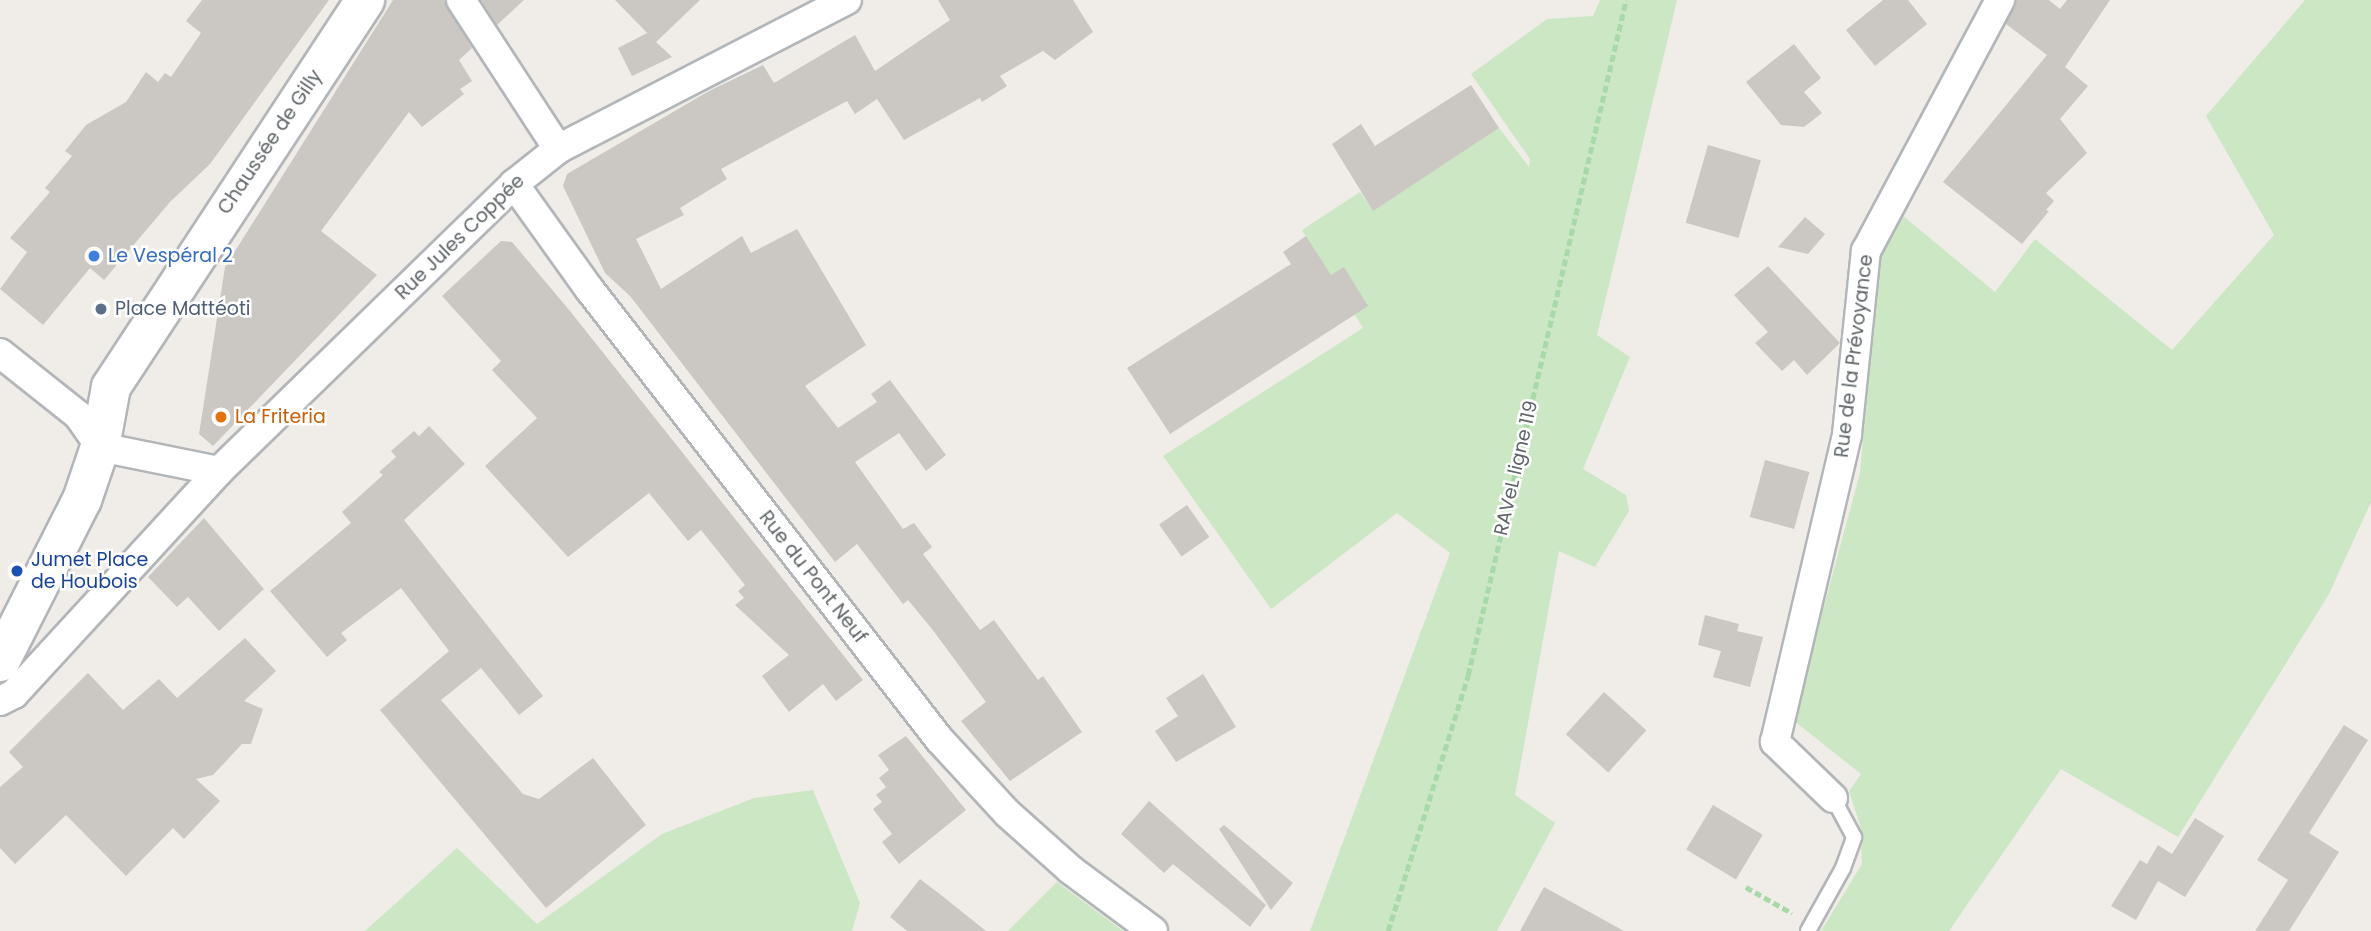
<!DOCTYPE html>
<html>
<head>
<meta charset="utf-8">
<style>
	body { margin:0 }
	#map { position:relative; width:2371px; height:931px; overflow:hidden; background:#f0ece7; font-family:Poppins,sans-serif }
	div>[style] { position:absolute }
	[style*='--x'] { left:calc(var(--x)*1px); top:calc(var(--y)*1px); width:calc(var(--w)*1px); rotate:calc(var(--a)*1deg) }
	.green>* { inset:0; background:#cce7c4 }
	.building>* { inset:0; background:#cbc7c3; transform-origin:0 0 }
	.path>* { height:4.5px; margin-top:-2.25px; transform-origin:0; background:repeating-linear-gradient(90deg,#a8d9a9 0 7px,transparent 0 10.5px) }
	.roads { filter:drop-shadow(2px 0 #b2b6b9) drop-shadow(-2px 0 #b2b6b9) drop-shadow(0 2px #b2b6b9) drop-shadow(0 -2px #b2b6b9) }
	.lane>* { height:14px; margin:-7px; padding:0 7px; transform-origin:7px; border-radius:7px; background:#fff }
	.street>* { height:28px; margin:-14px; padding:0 14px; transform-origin:14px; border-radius:14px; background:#fff }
	.secondary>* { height:38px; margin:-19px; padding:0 19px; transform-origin:19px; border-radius:19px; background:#fff }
	.dots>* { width:19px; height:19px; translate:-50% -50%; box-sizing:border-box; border:4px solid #fff; border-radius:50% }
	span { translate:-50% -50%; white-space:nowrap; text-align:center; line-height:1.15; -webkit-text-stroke:5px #fff; paint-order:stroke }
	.street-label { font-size:19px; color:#5e6467 }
	.shop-label { font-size:19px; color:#366cbe }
	.left { translate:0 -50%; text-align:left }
	.service-label { font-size:19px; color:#4e5e75 }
	.food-label { font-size:19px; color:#c56008 }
	.transit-label { font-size:19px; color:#164399 }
</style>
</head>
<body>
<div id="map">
	<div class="green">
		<div style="clip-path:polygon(1600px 0,1677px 0,1597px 335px,1630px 357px,1583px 469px,1626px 495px,1629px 511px,1595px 567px,1559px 551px,1515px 795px,1555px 823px,1497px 931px,1310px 931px,1450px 553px,1397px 513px,1271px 609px,1163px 456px,1363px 328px,1302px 230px,1360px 192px,1373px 210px,1499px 128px,1529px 167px,1530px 159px,1471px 74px,1547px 19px,1593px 16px)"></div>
		<div style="clip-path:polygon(2305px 0,2371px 0,2371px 502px,2329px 594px,2178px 837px,2061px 769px,1949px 931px,1821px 931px,1862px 864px,1860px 825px,1849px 791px,1861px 774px,1793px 720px,1860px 473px,1878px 268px,1888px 238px,1902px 215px,1995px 292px,2035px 239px,2172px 350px,2274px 235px,2206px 116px)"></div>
		<div style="clip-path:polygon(813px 790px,860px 903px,852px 931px,365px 931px,457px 848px,537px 924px,662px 834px,754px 798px)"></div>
		<div style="clip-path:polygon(1057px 882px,1123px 931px,1008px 931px)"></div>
	</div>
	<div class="building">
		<div style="clip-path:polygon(202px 0,329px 0,210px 164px,170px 202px,104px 280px,90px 268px,43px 325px,0 289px,27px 252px,10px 238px,50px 192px,45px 188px,72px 156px,65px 151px,86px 125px,126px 102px,146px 72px,158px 82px,165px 73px,171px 77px,201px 33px,186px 21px)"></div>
		<div style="clip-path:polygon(393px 0,444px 0,472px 48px,459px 60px,472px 81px,460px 89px,464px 94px,422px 127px,409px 112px,321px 231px,377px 275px,213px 446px,199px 434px,225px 267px)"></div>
		<div style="clip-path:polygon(481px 0,524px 0,497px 25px)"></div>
		<div style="clip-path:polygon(615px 0,700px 0,656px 42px,672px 57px,632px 76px,618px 48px,647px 33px,655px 41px)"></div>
		<div style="clip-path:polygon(938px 0,1073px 0,1093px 32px,1055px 60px,1043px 51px,1000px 76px,1007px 86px,982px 102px,980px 98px,904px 140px,877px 99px,855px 114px,847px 101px,721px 169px,727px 179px,680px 208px,684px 215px,636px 239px,661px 289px,742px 236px,751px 253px,797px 229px,866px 345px,805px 386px,838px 428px,877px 402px,871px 394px,890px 380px,946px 455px,926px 471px,899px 433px,855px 462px,903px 529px,914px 523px,932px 547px,923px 554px,980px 630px,994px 620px,1038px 680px,1043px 676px,1082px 732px,1010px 781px,961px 721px,986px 702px,932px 629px,908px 600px,903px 604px,857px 544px,835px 562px,630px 296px,605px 273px,563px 186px,567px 174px,709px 91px,763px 65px,774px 83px,855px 35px,875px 71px,950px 20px)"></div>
		<div style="clip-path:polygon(1883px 0,1908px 0,1927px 24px,1875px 66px,1846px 30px)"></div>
		<div style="clip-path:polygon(2017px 0,2049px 0,2060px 9px,2067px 0,2110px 0,2065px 67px,2088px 86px,2060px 119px,2087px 153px,2046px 193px,2054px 201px,2046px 210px,2049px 211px,2022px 244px,1943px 182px,2047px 55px,2006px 24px)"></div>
		<div style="clip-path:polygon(1794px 44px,1821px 78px,1804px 92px,1822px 113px,1804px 127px,1781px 125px,1746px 82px)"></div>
		<div style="clip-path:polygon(1471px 85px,1499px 128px,1373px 211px,1332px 144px,1361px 124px,1375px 146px)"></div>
		<div style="left:1708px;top:145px;width:55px;height:81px;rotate:16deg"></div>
		<div style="clip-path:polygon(1805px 217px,1825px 234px,1808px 254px,1778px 247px)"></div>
		<div style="clip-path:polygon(1306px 236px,1331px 275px,1344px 267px,1368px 306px,1170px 434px,1127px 368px,1291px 264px,1283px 252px)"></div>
		<div style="clip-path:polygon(501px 241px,512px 242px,570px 311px,863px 680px,836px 701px,823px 684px,789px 712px,762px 676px,789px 655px,735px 605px,744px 598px,738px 591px,745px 585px,701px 530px,688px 541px,649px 493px,568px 557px,485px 466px,537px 418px,492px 370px,501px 361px,442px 296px)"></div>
		<div style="clip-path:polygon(1768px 266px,1840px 343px,1807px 375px,1794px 360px,1782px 371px,1755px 343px,1768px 332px,1734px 295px)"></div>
		<div style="clip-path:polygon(429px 426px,465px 464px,404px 520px,543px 696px,519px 715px,481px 668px,441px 700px,523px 794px,539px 799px,593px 758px,646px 825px,546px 908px,380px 710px,449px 651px,401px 588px,341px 633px,347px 640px,327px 657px,270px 591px,351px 523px,342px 512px,383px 475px,379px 472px,396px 457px,391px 451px,414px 431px,419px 436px)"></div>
		<div style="left:1765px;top:460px;width:46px;height:59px;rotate:15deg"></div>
		<div style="left:1187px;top:505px;width:39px;height:34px;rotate:55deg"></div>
		<div style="clip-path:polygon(204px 518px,264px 589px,219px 631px,188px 597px,177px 607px,148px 577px)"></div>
		<div style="clip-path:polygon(1705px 615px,1739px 624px,1737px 631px,1763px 637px,1750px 687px,1713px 677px,1721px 651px,1698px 645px)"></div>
		<div style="clip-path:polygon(245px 638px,276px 671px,244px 701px,263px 709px,251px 744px,242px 744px,213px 775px,196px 779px,220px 801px,184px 839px,173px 828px,126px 876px,66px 815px,15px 864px,0 848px,0 787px,23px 767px,9px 752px,88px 673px,123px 710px,159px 679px,177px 698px)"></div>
		<div style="clip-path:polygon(1203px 674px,1236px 727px,1176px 762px,1155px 731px,1178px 716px,1166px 698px)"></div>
		<div style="left:1604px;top:692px;width:57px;height:57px;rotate:42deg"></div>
		<div style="clip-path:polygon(2344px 725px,2368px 740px,2309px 833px,2339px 852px,2289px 931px,2255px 931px,2288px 880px,2257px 860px)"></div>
		<div style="clip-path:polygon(906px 736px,966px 810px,899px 864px,882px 842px,892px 834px,873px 809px,882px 802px,876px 795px,886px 787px,879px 778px,889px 770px,878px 755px)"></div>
		<div style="clip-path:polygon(1149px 801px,1266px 905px,1250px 927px,1173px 864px,1164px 873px,1121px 834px)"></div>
		<div style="left:1713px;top:805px;width:58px;height:52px;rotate:31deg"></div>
		<div style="clip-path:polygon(2195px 818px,2224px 836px,2185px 897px,2158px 881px,2136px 920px,2111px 906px,2140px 860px,2147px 864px,2158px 845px,2172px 854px)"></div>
		<div style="clip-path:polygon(1224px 825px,1293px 883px,1271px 910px,1219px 829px)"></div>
		<div style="clip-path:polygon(920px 879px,941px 895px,986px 931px,907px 931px,890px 917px)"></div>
		<div style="clip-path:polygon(1544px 887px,1624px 931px,1520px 931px)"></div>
	</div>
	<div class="path">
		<div style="--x:1746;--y:887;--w:53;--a:29.5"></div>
		<div style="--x:1388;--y:931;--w:268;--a:-72.6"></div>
		<div style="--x:1468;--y:675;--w:693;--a:-76.83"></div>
	</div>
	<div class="roads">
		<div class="lane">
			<div style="--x:1808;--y:931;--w:72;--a:-60.9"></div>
			<div style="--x:1843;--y:868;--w:33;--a:-70"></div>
			<div style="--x:1854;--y:837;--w:44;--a:-118.3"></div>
		</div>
		<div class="street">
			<div style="--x:461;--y:0;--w:178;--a:56.9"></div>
			<div style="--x:514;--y:184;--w:130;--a:54.4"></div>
			<div style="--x:590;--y:290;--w:569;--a:52.14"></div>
			<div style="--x:939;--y:739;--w:100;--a:47.4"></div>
			<div style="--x:1007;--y:813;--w:86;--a:41.7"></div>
			<div style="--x:1071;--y:870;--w:102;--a:36.6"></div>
			<div style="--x:0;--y:353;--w:100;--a:38.5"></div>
			<div style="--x:78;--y:415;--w:39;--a:55"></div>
			<div style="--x:100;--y:447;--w:121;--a:11.4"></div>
			<div style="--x:219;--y:471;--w:412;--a:-44.2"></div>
			<div style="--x:514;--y:184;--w:56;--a:-38.5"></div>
			<div style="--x:558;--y:149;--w:325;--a:-27.3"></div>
			<div style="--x:0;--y:701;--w:16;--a:-27"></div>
			<div style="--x:14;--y:694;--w:303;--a:-47.4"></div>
			<div style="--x:1833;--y:798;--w:81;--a:-136"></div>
			<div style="--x:1775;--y:742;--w:316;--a:-76.8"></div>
			<div style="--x:1847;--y:434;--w:184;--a:-84.1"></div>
			<div style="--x:1866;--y:251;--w:285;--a:-61.9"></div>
		</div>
		<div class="secondary">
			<div style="--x:0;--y:662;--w:182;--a:-63.2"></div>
			<div style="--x:82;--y:500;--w:56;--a:-71.2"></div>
			<div style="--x:100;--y:447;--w:61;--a:-79.6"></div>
			<div style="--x:111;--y:387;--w:463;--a:-56.7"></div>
		</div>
	</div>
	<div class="dots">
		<div style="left:94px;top:256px;background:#3f7fe0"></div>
		<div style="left:101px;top:309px;background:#5c6f8a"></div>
		<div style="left:221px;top:417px;background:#e8710a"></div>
		<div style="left:17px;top:571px;background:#1a4fb4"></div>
	</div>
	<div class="street-label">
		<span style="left:270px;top:142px;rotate:-56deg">Chaussée de Gilly</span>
		<span style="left:460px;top:237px;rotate:-44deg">Rue Jules Coppée</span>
		<span style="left:1854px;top:356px;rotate:-83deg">Rue de la Prévoyance</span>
		<span style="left:1516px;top:468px;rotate:-77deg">RAVeL ligne 119</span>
		<span style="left:813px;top:577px;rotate:52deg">Rue du Pont Neuf</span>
	</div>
	<div class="shop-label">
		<span class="left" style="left:108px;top:256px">Le Vespéral 2</span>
	</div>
	<div class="service-label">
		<span class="left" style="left:115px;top:309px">Place Mattéoti</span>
	</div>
	<div class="food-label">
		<span class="left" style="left:235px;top:417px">La Friteria</span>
	</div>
	<div class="transit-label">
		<span class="left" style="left:31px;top:571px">Jumet Place<br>de Houbois</span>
	</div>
</div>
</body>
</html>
